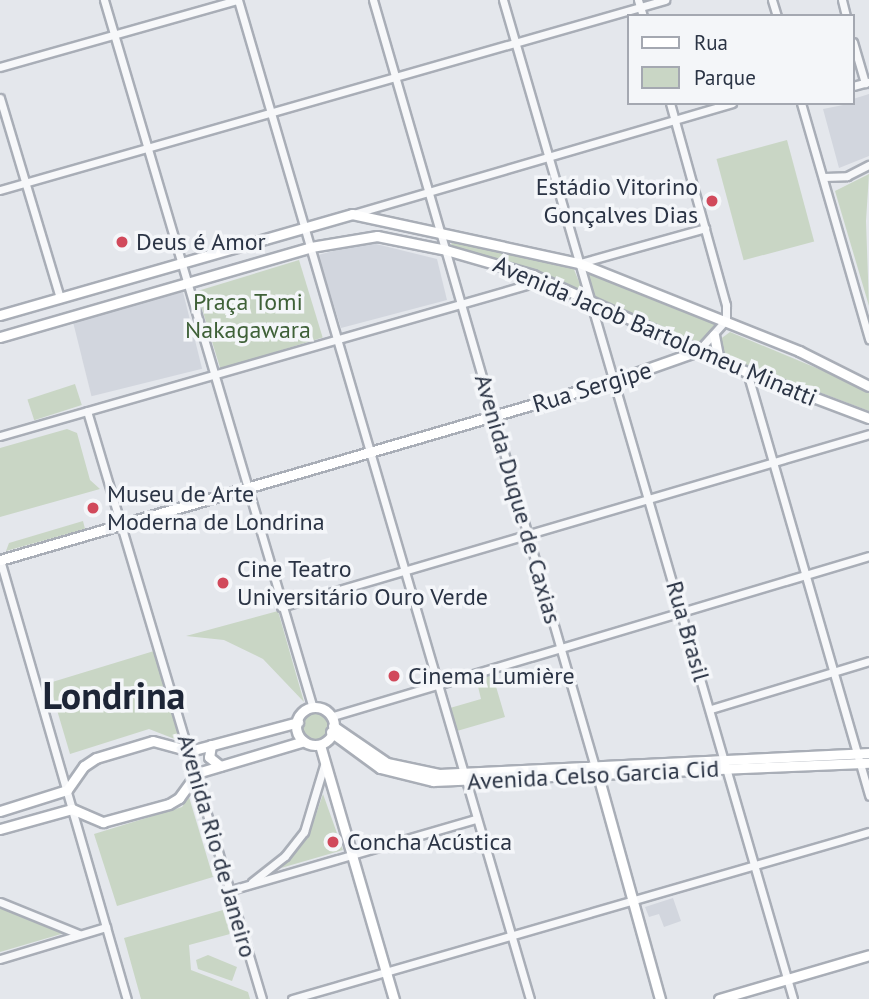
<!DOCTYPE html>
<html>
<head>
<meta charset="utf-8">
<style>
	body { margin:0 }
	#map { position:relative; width:869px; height:999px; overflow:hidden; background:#e4e7ec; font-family:"PT Sans",sans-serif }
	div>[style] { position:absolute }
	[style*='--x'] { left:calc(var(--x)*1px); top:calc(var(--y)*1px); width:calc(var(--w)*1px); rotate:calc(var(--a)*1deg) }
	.built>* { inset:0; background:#d2d6de; transform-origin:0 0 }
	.green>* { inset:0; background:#c9d6c5; transform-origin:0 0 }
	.round { border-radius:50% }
	.roads { filter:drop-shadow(2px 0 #a9aeb7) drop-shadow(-2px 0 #a9aeb7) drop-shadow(0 2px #a9aeb7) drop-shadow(0 -2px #a9aeb7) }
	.minor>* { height:7px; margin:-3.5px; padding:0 3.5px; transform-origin:3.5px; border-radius:3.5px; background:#f7f8fa }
	.major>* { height:9px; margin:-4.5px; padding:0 4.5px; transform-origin:4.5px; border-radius:4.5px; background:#fff }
	.major>.ring { margin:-4.5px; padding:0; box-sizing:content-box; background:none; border:9px solid #fff; border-radius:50% }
	.dots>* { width:19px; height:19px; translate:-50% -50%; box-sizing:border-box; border:4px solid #f4f6f9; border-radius:50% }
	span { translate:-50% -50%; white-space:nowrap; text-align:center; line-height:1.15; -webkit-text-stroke:7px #f4f6f9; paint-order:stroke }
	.poi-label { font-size:24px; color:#2b3445 }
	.right { translate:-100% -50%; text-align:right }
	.left { translate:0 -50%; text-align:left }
	.park-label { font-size:24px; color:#3f6138 }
	.street-label { font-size:24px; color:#2b3445 }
	.town-label { font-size:38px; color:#1d2536; font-weight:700 }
	.legend { position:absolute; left:627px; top:14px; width:228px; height:91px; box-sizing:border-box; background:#f4f6f9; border:2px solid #a4a8b1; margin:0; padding:9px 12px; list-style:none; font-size:21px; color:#2b3445 }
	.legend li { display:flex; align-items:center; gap:14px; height:35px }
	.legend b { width:35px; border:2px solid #a4a8b1 }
</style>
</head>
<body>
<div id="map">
	<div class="built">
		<div style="clip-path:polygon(869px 94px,869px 156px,839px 168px,823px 109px,853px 103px,853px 99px)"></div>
		<div style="clip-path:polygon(368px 242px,437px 259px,447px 300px,341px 328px,318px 255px)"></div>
		<div style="left:183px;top:292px;width:79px;height:114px;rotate:76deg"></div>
		<div style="clip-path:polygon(673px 898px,681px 921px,664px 927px,659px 914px,649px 917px,645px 907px)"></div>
	</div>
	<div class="green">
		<div style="left:787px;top:140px;width:105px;height:73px;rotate:75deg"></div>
		<div style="clip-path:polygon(869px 174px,866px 221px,869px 306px,835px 191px)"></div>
		<div style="clip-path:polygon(459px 238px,573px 267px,582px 289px,575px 291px,451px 246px,452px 240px)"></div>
		<div style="left:299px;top:260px;width:81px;height:107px;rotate:73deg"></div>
		<div style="clip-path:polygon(587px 270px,720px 322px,698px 345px,596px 300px)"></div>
		<div style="clip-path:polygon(730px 332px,869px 390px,869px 411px,721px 355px,719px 340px)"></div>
		<div style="left:75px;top:384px;width:22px;height:50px;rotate:72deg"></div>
		<div style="clip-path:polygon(67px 429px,77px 433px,90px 480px,100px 489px,0 517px,0 448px)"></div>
		<div style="clip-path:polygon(83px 521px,85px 529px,6px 551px,9px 543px)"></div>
		<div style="clip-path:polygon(278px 611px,304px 702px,263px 659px,224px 640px,186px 636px)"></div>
		<div style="clip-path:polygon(154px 651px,180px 741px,149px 729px,70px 754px,49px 683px)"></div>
		<div style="clip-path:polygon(492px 673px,505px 717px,457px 731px,450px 708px,481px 699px,476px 678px)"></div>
		<div class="round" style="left:299px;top:708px;width:32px;height:32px"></div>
		<div style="clip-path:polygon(323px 794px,343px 850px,281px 868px,310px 832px)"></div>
		<div style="clip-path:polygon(189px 797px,213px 877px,117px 906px,94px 834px,182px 807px)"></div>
		<div style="clip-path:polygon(0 905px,35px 921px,68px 932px,0 952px)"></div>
		<div style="clip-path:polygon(223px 910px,230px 934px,189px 945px,191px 970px,248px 992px,250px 999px,141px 999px,124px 938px)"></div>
		<div style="clip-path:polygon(208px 955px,237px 967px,232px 981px,198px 969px,196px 960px)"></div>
	</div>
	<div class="roads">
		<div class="minor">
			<div style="--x:104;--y:0;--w:735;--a:73.56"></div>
			<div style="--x:238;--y:0;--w:1041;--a:73.71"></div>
			<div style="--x:373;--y:0;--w:798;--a:73.86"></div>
			<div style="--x:503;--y:0;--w:1040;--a:73.81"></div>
			<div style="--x:638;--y:0;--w:17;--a:73"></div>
			<div style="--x:772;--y:0;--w:17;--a:73"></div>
			<div style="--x:842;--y:0;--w:16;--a:76"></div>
			<div style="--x:853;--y:42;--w:43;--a:73.7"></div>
			<div style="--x:0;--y:67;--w:245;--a:-15.8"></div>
			<div style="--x:853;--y:86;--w:16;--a:-15"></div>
			<div style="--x:0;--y:98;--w:209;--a:73.3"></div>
			<div style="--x:670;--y:103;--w:210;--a:74.5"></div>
			<div style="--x:726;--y:305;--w:15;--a:90"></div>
			<div style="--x:726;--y:320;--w:42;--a:132.1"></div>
			<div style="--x:801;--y:103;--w:246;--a:73.9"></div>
			<div style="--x:824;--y:177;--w:23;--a:-2"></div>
			<div style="--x:847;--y:176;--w:25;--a:-27"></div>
			<div style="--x:0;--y:190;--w:692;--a:-15.95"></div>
			<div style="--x:353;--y:214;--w:395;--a:-16.3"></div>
			<div style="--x:580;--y:263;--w:130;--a:-15.6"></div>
			<div style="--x:747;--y:372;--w:441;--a:73.9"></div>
			<div style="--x:87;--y:411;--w:613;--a:73.43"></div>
			<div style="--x:0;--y:436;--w:566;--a:-16"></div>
			<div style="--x:0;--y:560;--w:457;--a:73.9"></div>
			<div style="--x:281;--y:607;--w:613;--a:-16.39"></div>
			<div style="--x:711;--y:709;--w:165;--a:-16.9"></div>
			<div style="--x:333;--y:716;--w:559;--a:-16.62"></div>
			<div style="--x:252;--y:882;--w:42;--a:-38.2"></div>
			<div style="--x:285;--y:856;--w:31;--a:-52"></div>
			<div style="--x:304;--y:832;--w:73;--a:-73.3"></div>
			<div style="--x:231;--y:890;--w:255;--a:-16.2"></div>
			<div style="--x:0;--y:902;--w:85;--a:22.1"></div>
			<div style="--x:0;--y:959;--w:111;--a:-16.8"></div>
			<div style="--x:292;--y:999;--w:601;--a:-16.14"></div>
		</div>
		<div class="major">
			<div style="--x:0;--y:315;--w:366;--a:-16"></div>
			<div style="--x:352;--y:214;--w:232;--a:12.2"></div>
			<div style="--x:579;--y:263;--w:237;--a:21.8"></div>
			<div style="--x:799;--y:351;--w:78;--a:26.6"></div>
			<div style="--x:714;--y:335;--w:25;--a:79"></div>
			<div style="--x:0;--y:337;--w:324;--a:-16.1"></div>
			<div style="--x:311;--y:247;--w:67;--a:-9.5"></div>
			<div style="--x:377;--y:236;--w:70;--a:11.5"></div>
			<div style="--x:446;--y:250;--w:91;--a:16"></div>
			<div style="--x:533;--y:275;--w:235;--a:24.4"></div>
			<div style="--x:747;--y:372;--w:130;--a:20.7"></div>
			<div style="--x:0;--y:560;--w:639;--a:-16.28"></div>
			<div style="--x:613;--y:381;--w:90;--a:-19.4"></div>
			<div class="ring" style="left:296px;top:707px;width:29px;height:29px"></div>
			<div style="--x:333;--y:726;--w:65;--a:34.4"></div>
			<div style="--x:387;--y:763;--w:53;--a:11.9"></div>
			<div style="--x:439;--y:774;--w:431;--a:-2.8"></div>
			<div style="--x:331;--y:732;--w:61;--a:36.3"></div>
			<div style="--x:380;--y:768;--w:55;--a:13.8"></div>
			<div style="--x:433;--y:781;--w:436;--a:-2.4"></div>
			<div style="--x:211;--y:745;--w:12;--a:99"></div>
			<div style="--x:209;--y:757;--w:14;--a:39"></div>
			<div style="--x:320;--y:745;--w:265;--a:73.8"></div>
			<div style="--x:597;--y:772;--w:236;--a:74.5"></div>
			<div style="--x:0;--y:811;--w:70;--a:-17.4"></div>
			<div style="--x:67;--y:790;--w:29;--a:-55"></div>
			<div style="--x:84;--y:766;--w:14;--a:-34"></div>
			<div style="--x:96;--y:758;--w:59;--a:-16.6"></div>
			<div style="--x:153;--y:741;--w:38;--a:15"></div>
			<div style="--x:190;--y:751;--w:112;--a:-15"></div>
			<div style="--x:0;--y:829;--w:75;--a:-15.5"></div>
			<div style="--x:72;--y:809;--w:34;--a:23"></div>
			<div style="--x:103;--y:822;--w:68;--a:-15.3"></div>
			<div style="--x:169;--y:804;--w:12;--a:-31"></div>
			<div style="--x:179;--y:798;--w:31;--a:-54"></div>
			<div style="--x:197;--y:773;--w:109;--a:-16.6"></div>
			<div style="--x:719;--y:999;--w:156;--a:-16.3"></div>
		</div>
	</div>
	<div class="dots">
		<div style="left:712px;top:201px;background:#d1495b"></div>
		<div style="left:122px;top:242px;background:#d1495b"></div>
		<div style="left:93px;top:508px;background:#d1495b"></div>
		<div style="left:223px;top:583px;background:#d1495b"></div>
		<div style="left:394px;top:676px;background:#d1495b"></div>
		<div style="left:333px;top:842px;background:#d1495b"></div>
	</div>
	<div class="poi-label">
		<span class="right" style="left:698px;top:201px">Estádio Vitorino<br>Gonçalves Dias</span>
		<span class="left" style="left:136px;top:242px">Deus é Amor</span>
		<span class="left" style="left:107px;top:508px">Museu de Arte<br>Moderna de Londrina</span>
		<span class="left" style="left:237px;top:583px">Cine Teatro<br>Universitário Ouro Verde</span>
		<span class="left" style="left:408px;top:676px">Cinema Lumière</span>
		<span class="left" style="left:347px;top:842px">Concha Acústica</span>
	</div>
	<div class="park-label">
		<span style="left:248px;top:316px">Praça Tomi<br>Nakagawara</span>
	</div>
	<div class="street-label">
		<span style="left:655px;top:331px;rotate:23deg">Avenida Jacob Bartolomeu Minatti</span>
		<span style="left:592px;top:387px;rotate:-17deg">Rua Sergipe</span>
		<span style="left:518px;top:499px;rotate:74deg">Avenida Duque de Caxias</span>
		<span style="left:688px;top:631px;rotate:74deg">Rua Brasil</span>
		<span style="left:593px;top:775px;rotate:-3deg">Avenida Celso Garcia Cid</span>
		<span style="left:217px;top:846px;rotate:74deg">Avenida Rio de Janeiro</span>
	</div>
	<div class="town-label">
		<span style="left:114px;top:695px">Londrina</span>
	</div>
	<ul class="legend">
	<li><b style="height:9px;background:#fff"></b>Rua</li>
	<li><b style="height:19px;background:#c9d6c5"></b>Parque</li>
	</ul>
</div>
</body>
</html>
